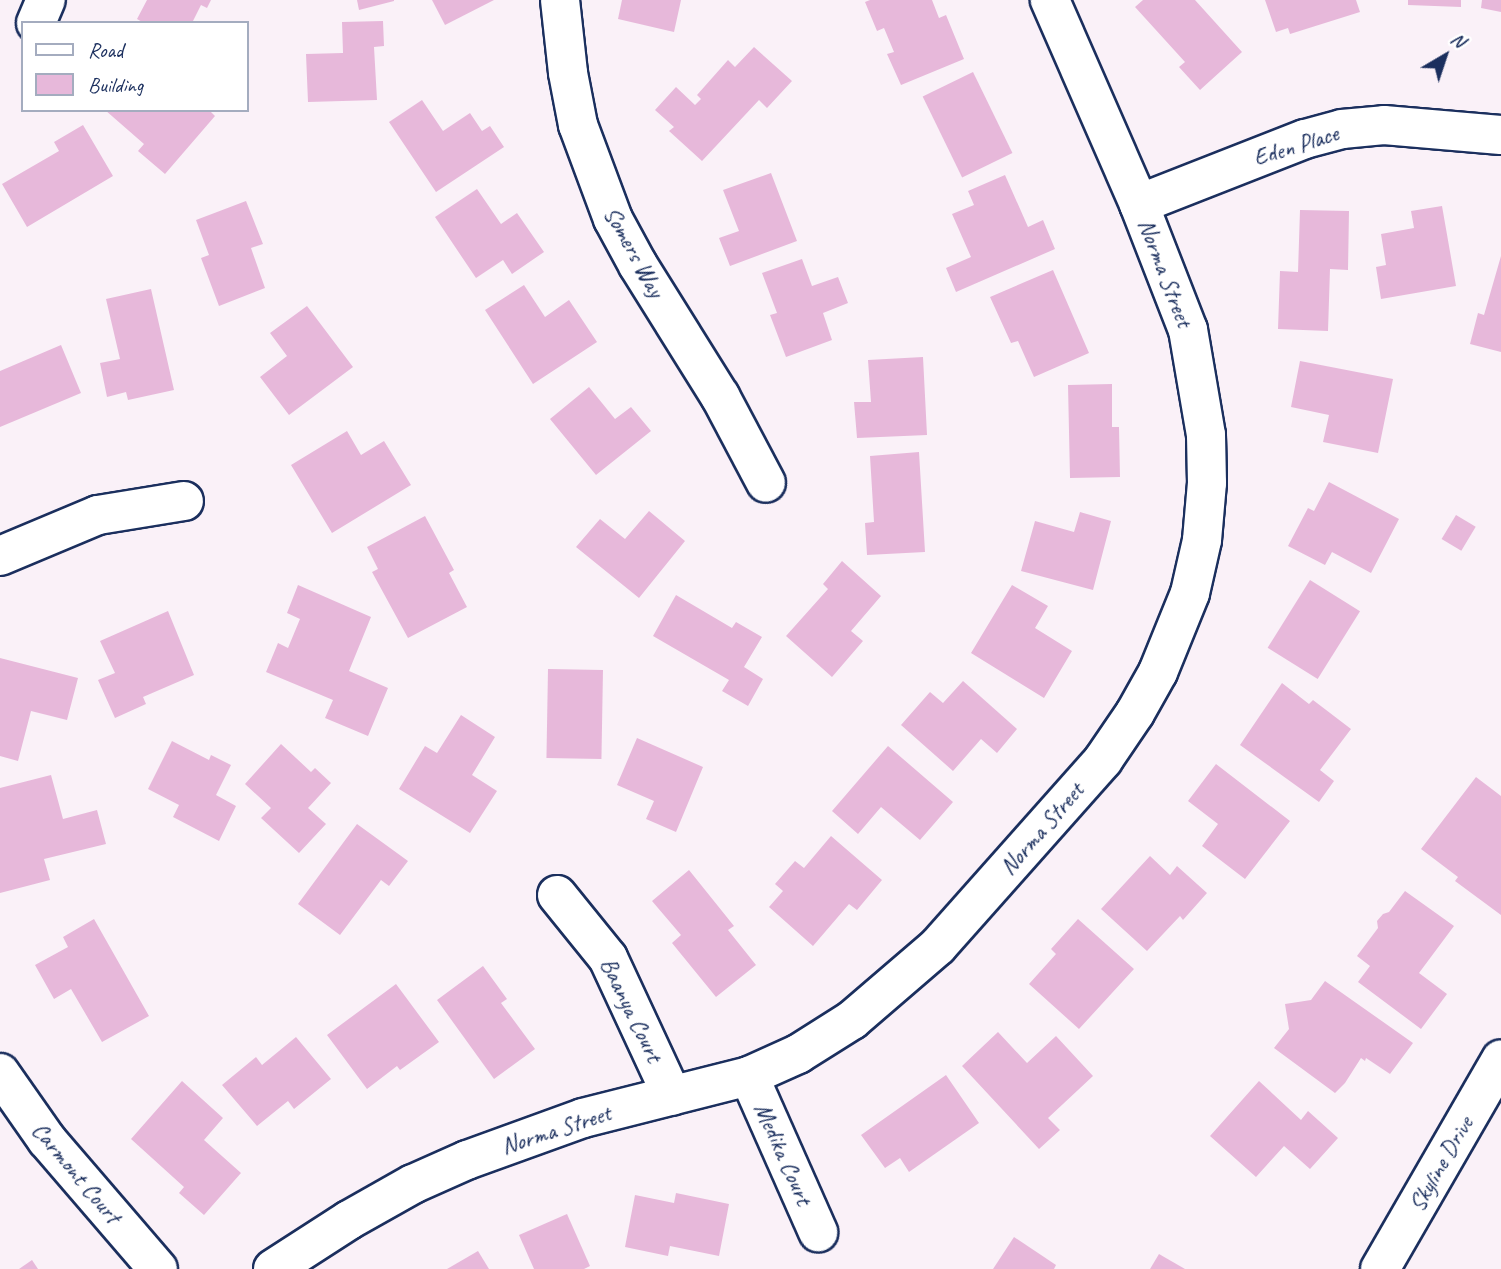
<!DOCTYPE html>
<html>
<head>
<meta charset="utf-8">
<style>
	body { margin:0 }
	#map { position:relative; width:1501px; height:1269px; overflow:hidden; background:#faf1f8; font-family:Caveat,sans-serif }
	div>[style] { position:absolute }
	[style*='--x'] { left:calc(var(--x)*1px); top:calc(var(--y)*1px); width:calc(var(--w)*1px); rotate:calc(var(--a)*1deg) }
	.building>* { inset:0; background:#e7b8da; transform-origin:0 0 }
	.roads { filter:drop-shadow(2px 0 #1b2f5e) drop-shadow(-2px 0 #1b2f5e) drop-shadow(0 2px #1b2f5e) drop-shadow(0 -2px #1b2f5e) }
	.minor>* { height:38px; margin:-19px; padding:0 19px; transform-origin:19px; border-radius:19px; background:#fff }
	span { translate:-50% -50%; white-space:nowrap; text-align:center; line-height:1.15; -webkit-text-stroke:7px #fff; paint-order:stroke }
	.street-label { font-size:24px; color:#1b2f5e }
	.legend { position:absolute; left:21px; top:21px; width:228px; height:91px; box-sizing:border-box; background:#fff; border:2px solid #a4acbf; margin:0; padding:9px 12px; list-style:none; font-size:21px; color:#1b2f5e }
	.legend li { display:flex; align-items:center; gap:14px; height:35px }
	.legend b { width:35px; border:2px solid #a4acbf }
	.north { position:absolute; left:1410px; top:21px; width:70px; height:70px; -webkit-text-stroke:5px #fff; paint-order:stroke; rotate:39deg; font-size:19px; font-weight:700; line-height:28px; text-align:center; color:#1b2f5e }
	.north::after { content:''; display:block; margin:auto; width:24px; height:32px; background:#1b2f5e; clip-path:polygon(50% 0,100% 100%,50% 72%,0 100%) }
</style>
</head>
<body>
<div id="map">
	<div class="building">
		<div style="clip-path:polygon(147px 0,211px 0,207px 8px,201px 5px,192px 23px,144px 23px,137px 19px)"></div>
		<div style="clip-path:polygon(357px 0,394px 0,394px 1px,359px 10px)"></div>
		<div style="clip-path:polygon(432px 0,494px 0,445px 25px)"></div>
		<div style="clip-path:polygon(622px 0,681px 0,674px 32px,618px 19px)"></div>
		<div style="clip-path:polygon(870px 0,932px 0,939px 18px,946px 15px,964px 59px,901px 85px,887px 54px,894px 52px,884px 28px,877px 31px,865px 2px)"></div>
		<div style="clip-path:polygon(1143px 0,1195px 0,1242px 52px,1200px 90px,1179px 67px,1185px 62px,1135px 7px)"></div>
		<div style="clip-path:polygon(1265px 0,1356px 0,1360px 12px,1290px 34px,1288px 28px,1276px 32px)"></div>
		<div style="clip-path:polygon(1408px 0,1461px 0,1461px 7px,1408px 5px)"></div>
		<div style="clip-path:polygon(1482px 0,1501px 0,1501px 12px,1481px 8px)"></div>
		<div style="clip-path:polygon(383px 21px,384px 46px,374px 47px,377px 100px,308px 102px,306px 54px,343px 53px,342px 22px)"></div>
		<div style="clip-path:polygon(754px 47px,792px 81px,767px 108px,759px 100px,702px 161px,669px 131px,674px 127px,655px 110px,676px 87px,695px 105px,701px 99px,697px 95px,728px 60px,735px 67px)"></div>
		<div style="left:973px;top:72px;width:90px;height:56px;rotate:64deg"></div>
		<div style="clip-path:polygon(422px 100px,443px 131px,470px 113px,482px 131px,490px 126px,504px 147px,436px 192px,389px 122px)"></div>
		<div style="clip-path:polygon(105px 110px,209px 110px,215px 116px,165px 174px,138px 151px,144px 144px)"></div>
		<div style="clip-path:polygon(83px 125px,113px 176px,27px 227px,2px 184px,59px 151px,54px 142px)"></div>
		<div style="clip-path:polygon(771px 173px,797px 241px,730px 266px,719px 238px,739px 231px,723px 190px)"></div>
		<div style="clip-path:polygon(1005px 175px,1028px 227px,1043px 220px,1055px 249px,956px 292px,946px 268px,971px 257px,952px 214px,974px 205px,968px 191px)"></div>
		<div style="clip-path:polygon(477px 189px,501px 224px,517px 213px,544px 252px,512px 274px,503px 260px,476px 278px,435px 217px)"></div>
		<div style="clip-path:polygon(246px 201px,263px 244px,251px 248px,265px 288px,219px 306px,201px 258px,209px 255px,196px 220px)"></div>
		<div style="clip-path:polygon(1442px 206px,1456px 286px,1381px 299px,1376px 267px,1386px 265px,1381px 234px,1414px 228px,1411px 211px)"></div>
		<div style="clip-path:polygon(1300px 210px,1349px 211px,1348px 270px,1330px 269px,1328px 331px,1278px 329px,1280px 271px,1298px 272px)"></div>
		<div style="clip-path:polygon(1501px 256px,1501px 352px,1470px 344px,1478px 313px,1484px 315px)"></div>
		<div style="clip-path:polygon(802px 259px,812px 286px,838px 277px,848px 303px,823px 313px,832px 340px,786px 357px,770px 315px,777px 313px,762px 273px)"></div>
		<div style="clip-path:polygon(1053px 270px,1089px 353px,1034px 377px,1018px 341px,1011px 343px,990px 297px)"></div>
		<div style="clip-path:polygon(524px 285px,545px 317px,569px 300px,597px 342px,533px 384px,485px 310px)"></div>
		<div style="clip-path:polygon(151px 289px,174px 390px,128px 400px,126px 392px,107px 397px,100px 363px,120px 359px,106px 299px)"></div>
		<div style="clip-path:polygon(307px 306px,353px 367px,289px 415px,260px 377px,287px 356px,270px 333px)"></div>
		<div style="clip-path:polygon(61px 345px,81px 393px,0 427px,0 371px)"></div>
		<div style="clip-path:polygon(923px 357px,927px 435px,857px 438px,854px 402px,871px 402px,868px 360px)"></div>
		<div style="clip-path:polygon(1300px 361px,1393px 379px,1378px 453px,1323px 442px,1329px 415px,1291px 407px)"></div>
		<div style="clip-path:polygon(1112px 384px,1112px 427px,1119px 427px,1120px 477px,1070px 478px,1068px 385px)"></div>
		<div style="clip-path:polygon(589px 387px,615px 419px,631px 407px,651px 431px,596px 475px,550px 419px)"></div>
		<div style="clip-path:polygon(347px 431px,361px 455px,384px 441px,411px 485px,332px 533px,291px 465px)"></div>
		<div style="clip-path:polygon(919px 452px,925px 552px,867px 555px,865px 523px,874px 522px,870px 456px)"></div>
		<div style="clip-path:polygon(1329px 482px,1399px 519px,1371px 573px,1332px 552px,1325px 565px,1288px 546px,1308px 508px,1314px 511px)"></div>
		<div style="clip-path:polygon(649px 511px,685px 541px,639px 598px,576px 547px,600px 519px,625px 539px)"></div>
		<div style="clip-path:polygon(1080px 512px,1111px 521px,1093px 590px,1021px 571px,1035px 521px,1074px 532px)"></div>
		<div style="left:1456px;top:515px;width:23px;height:28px;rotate:31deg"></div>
		<div style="clip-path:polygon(425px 516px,454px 570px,449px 573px,467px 607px,408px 638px,372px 572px,378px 569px,367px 547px)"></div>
		<div style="clip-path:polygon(842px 561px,881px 596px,851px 631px,863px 641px,832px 677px,786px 636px,828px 589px,823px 584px)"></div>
		<div style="left:1310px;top:580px;width:59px;height:80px;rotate:32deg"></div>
		<div style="clip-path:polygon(298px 585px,371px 617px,349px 671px,388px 688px,368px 736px,325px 718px,333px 700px,266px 672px,278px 643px,288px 648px,300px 619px,287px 613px)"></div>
		<div style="clip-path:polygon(1012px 585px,1048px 606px,1035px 628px,1072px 651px,1044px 698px,971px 653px)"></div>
		<div style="clip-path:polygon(676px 595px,732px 628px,736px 622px,762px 637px,744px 667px,763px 679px,748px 706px,722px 691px,729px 680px,653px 636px)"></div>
		<div style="clip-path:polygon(168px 611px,194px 675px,143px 697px,146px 704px,115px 718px,98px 680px,115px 673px,100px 641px)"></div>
		<div style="clip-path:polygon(0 658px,78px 678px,67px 720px,31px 711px,18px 761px,0 756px)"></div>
		<div style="left:548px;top:669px;width:55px;height:89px;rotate:1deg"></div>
		<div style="clip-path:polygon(963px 681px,1017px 729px,997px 753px,981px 739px,953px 771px,901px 725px,930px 692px,943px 703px)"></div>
		<div style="clip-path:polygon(1282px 683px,1309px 704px,1313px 700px,1351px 729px,1320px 770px,1334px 781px,1319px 802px,1240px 745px)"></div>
		<div style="clip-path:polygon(461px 715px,495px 737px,472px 775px,497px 791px,470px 833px,399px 789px,425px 746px,437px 753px)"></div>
		<div style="clip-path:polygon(637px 738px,703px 767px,676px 832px,646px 819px,654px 801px,617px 785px)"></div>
		<div style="clip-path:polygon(172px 741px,209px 760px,211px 755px,231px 765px,216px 795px,236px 806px,219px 841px,173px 817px,179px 805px,148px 789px)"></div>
		<div style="clip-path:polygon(281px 744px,311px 772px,315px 768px,331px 783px,308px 808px,326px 824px,299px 853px,261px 818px,271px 808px,245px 784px)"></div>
		<div style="clip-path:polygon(888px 746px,953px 802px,920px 840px,881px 807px,858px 834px,832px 811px)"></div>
		<div style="clip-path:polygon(1216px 764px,1290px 821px,1245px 879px,1202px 846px,1218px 824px,1188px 801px)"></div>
		<div style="clip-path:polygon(51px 775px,63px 819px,97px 810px,106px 844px,44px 859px,50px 880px,0 893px,0 788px)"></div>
		<div style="clip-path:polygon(1476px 777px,1501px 796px,1501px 915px,1455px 881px,1458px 877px,1421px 849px)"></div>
		<div style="clip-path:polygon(357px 824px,408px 861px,389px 886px,381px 880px,340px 935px,298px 904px)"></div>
		<div style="clip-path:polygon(831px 836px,882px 880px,857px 910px,849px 904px,813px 946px,769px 907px,783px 891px,775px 884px,795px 861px,804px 868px)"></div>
		<div style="clip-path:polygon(1150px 856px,1170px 875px,1177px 866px,1207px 893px,1183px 920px,1180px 916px,1147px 951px,1101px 909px)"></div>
		<div style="clip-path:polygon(689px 870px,734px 926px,728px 930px,756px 965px,716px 997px,672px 943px,681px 935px,652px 901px)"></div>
		<div style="clip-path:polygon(1405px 891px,1454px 926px,1419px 973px,1447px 994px,1421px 1029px,1358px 982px,1370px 966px,1357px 956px,1378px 928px,1377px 921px,1383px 914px,1389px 912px)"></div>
		<div style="clip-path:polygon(94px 919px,149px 1016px,102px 1042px,71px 989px,54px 999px,35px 965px,68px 947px,63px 937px)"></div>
		<div style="clip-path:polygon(1078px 919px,1134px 969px,1079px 1029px,1029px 984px,1056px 954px,1051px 949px)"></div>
		<div style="clip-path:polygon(483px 966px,507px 999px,501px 1003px,535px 1049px,494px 1079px,437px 1000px)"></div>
		<div style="clip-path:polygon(1325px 981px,1413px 1043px,1390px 1074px,1366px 1058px,1365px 1061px,1361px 1058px,1345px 1083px,1335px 1093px,1274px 1048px,1289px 1029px,1285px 1004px,1311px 1000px)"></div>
		<div style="clip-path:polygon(396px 984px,439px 1042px,400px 1070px,397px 1066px,367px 1089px,327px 1035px)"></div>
		<div style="clip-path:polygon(998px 1032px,1027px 1063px,1056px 1036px,1093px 1076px,1048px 1118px,1060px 1130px,1039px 1149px,962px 1066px)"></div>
		<div style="clip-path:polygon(296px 1037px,331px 1079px,294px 1109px,288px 1101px,257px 1126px,222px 1085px,256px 1057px,262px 1065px)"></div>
		<div style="clip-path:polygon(946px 1075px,979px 1123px,909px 1172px,900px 1158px,885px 1168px,861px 1135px)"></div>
		<div style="clip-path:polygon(182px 1081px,223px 1118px,204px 1140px,241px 1173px,204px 1215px,179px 1193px,184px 1187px,131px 1139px)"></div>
		<div style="clip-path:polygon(1259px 1081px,1301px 1120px,1308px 1111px,1338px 1138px,1310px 1169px,1284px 1146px,1256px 1177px,1210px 1136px)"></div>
		<div style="clip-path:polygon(676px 1193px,729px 1204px,719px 1256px,670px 1246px,668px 1256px,625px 1247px,635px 1195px,674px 1203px)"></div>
		<div style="clip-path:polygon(567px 1214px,590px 1266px,584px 1269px,534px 1269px,519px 1235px)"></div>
		<div style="clip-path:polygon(1014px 1237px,1056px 1265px,1054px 1269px,993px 1269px)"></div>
		<div style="clip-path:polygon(478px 1251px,489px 1269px,447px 1269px)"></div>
		<div style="clip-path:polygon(1159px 1254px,1185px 1269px,1150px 1269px)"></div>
		<div style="clip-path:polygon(32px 1260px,38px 1269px,19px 1269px)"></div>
	</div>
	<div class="roads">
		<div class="minor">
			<div style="--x:560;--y:0;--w:73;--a:83.7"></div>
			<div style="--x:568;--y:73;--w:53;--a:79.1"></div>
			<div style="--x:578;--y:125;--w:100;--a:69.6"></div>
			<div style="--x:613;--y:219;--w:52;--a:61.5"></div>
			<div style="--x:638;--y:265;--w:155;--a:58"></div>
			<div style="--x:720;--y:396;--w:98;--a:62.1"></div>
			<div style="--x:36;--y:23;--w:25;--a:-67"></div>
			<div style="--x:1139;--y:204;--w:178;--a:-21.4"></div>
			<div style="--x:1305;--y:139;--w:38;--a:-15"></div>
			<div style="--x:1342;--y:129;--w:42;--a:-5.4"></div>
			<div style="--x:1384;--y:125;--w:117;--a:4.9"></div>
			<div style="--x:0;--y:556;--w:106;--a:-22.7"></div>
			<div style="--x:98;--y:515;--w:87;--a:-9.2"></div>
			<div style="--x:557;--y:895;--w:81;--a:51"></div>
			<div style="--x:608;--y:958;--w:152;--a:65.1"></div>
			<div style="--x:0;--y:1073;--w:82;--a:55"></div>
			<div style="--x:47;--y:1140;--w:170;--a:49.3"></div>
			<div style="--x:749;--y:1076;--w:171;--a:66.1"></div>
			<div style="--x:273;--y:1269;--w:90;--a:-32.8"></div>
			<div style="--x:349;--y:1220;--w:73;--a:-29.4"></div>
			<div style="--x:413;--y:1184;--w:59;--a:-24"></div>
			<div style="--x:467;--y:1160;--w:123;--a:-19.9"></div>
			<div style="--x:583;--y:1118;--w:171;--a:-14.2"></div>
			<div style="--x:749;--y:1076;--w:54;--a:-24.2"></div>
			<div style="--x:798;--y:1054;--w:64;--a:-32.2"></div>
			<div style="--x:852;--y:1020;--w:113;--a:-40.7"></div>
			<div style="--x:938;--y:946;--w:249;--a:-48.4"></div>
			<div style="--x:1103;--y:760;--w:57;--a:-55.8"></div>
			<div style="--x:1135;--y:713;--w:47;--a:-60.7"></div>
			<div style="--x:1158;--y:672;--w:85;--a:-67.9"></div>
			<div style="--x:1190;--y:593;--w:54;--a:-77.2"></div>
			<div style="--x:1202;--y:540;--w:57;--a:-85"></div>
			<div style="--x:1207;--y:483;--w:48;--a:-91.2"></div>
			<div style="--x:1206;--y:435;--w:107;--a:-99.7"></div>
			<div style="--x:1188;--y:330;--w:135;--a:-111.3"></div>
			<div style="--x:1139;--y:204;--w:223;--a:-113.6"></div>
			<div style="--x:1380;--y:1269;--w:242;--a:-60"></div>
		</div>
	</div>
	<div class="street-label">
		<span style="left:1296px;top:146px;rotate:-18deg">Eden Place</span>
		<span style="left:634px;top:252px;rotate:61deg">Somers Way</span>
		<span style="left:1165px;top:273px;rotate:69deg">Norma Street</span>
		<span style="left:1042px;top:829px;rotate:-49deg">Norma Street</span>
		<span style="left:631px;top:1010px;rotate:64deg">Baanya Court</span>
		<span style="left:556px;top:1130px;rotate:-18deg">Norma Street</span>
		<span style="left:783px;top:1154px;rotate:66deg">Medika Court</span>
		<span style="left:1441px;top:1164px;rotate:-60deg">Skyline Drive</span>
		<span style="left:76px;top:1173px;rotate:50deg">Carmont Court</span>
	</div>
	<ul class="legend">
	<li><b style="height:9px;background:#fff"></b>Road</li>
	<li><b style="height:19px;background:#e7b8da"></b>Building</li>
	</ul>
	<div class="north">N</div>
</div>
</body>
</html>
